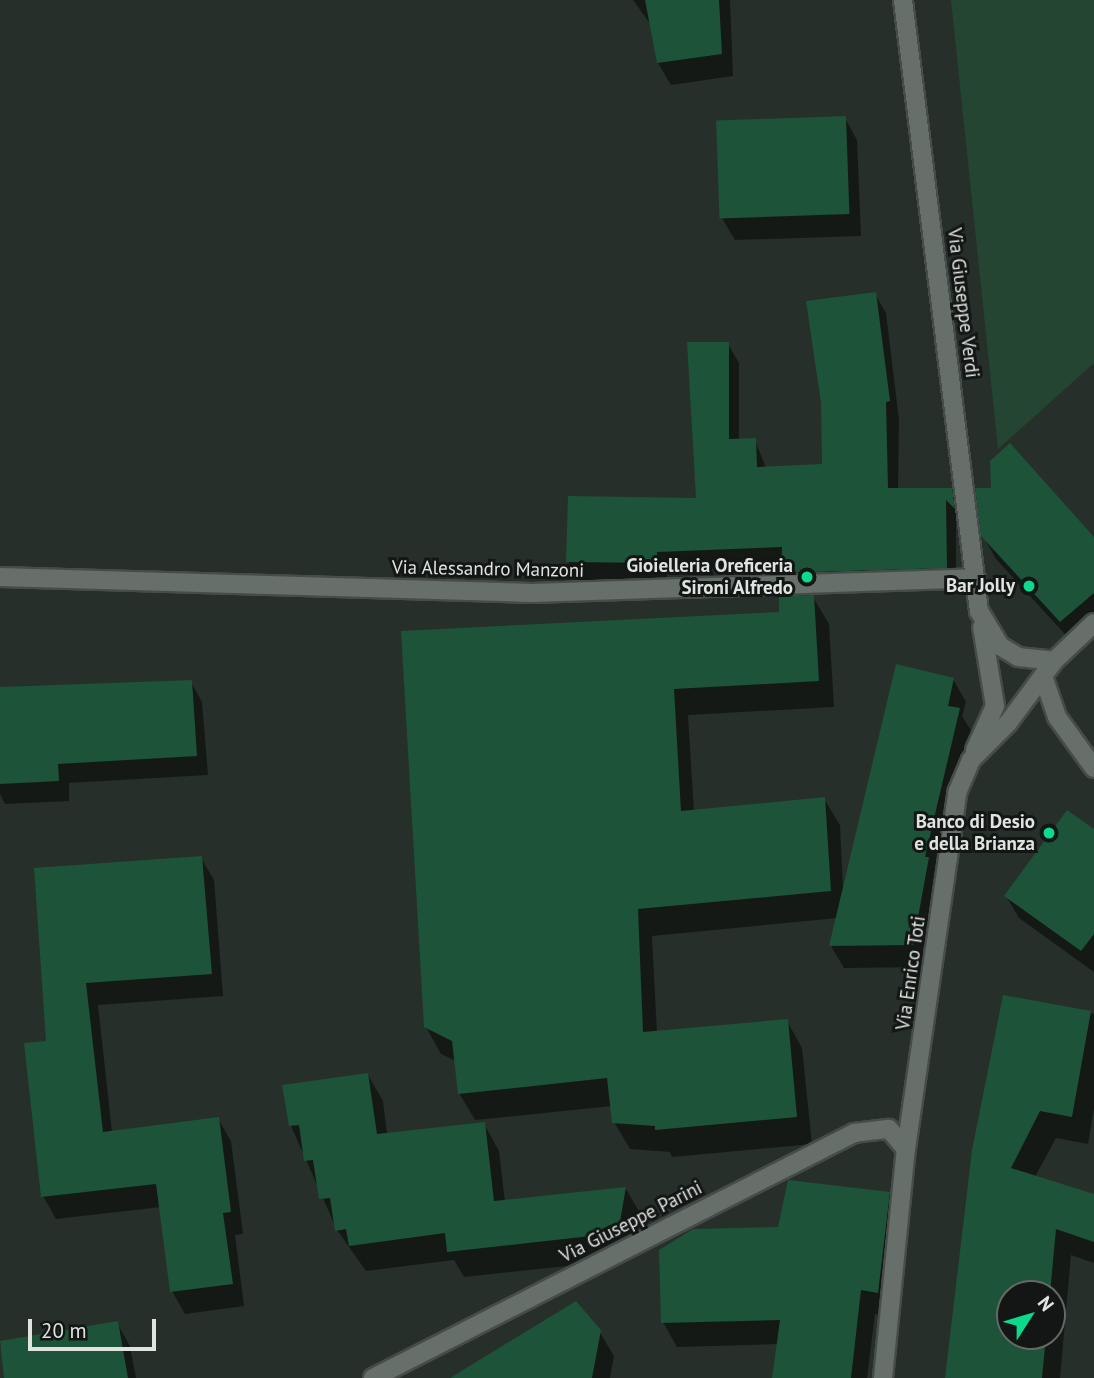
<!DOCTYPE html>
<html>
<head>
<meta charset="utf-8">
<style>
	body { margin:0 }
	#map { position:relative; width:1094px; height:1378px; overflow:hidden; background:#272f2a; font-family:"PT Sans",sans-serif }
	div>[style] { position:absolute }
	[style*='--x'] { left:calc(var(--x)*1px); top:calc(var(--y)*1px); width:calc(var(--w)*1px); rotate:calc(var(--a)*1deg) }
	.green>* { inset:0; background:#234532 }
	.shadow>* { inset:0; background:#0007 }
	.building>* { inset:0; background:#1d5338; transform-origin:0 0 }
	.roads { filter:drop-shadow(2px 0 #464c49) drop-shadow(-2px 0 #464c49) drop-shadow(0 2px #464c49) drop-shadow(0 -2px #464c49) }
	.minor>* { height:18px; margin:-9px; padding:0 9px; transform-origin:9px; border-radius:9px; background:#676f6a }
	.dots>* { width:19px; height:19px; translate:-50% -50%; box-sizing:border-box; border:4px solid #131614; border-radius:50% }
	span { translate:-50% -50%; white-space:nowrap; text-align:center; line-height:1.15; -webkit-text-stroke:6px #131614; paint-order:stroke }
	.street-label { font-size:19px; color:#dfe4e1 }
	.poi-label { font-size:19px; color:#dfe4e1; font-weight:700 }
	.right { translate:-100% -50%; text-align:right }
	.north { position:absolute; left:996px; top:1280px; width:70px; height:70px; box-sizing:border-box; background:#131614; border:2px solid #656866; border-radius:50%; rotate:53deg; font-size:19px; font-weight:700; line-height:28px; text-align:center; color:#dfe4e1 }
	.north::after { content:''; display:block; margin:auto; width:24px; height:32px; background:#0bd98b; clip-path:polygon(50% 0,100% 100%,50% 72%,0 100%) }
	.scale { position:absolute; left:28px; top:1319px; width:128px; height:32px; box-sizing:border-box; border:4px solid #dfe4e1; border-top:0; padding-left:9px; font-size:21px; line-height:24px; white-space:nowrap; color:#dfe4e1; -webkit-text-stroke:5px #131614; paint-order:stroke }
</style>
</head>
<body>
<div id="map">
	<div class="green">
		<div style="clip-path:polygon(951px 0,1094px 0,1094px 363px,998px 449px)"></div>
	</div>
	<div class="shadow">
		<div style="clip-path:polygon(633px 0,730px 0,733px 76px,671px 85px,658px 63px,651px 25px)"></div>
		<div style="clip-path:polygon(845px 118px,857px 140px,861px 236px,735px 240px,722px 218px)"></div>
		<div style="clip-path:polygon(875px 294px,886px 313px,899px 420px,898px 490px,951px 490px,962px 509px,964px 524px,956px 516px,956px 586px,793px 592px,783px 566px,667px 570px,667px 581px,579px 580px,568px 561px,698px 500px,728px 344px,739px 363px,739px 440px,755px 440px,766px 468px,824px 466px)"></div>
		<div style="clip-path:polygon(983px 536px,1094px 540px,1094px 626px,1073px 643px,996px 559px)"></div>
		<div style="clip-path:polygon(813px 597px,829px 624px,834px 707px,688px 715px,694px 812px,824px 799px,840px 825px,843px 889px,953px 679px,966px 702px,962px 716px,972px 732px,938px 876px,926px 967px,844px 968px,831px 946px,838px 918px,652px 936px,657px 1033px,787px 1021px,802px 1048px,812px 1144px,672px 1157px,670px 1152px,630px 1149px,614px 1122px,612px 1106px,475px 1120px,459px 1093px,456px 1061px,441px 1054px,426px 1027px,403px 633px,780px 614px)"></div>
		<div style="clip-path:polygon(191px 682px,202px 702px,208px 775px,69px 783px,69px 801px,5px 804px,0 794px,0 689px)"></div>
		<div style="clip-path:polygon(1094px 831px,1094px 972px,1019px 918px,1006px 896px)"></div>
		<div style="clip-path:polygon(201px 858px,214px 880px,223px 996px,98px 1005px,112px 1132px,218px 1119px,231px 1141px,243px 1234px,235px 1235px,244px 1306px,185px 1314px,172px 1291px,161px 1207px,56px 1219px,43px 1196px,48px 1042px,35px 870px)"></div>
		<div style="clip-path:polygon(evenodd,1004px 997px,1094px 1014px,1094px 1108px,1088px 1144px,1056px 1138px,1035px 1177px,1094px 1196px,1094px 1263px,1071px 1255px,1060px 1378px,948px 1378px,1004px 997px,1010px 1294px,1052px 1294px,1052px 1336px,1010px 1336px,1010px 1294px)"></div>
		<div style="clip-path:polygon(368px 1075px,383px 1101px,387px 1134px,484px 1124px,499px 1151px,505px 1202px,626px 1189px,641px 1215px,633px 1259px,464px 1277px,454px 1260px,366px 1271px,337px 1230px,291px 1126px)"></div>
		<div style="clip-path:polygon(889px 1194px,903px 1218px,891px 1316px,875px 1314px,867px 1378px,773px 1378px,778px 1344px,677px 1347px,663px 1322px,780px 1229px)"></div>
		<div style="clip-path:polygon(117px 1323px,130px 1346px,136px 1378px,6px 1378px,0 1343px)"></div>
		<div style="clip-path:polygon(599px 1331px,614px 1356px,610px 1378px,497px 1378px)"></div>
	</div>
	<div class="building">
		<div style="clip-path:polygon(645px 0,719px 0,722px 54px,657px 63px)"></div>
		<div style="left:846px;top:116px;width:98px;height:130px;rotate:88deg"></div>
		<div style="clip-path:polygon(876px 292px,890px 401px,886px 402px,888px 488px,952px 488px,955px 509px,946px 500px,947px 568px,781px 573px,782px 547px,657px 552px,657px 563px,566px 562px,568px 496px,696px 498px,687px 342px,729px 342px,729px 439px,756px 438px,757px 467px,822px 464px,821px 403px,806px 301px)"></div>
		<div style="clip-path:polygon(1010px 443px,1094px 537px,1094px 593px,1060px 622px,981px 536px,975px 488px,991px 488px,990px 461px)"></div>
		<div style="clip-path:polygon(814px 595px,819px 681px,674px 689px,681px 811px,825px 797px,831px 891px,638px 909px,643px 1032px,788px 1019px,797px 1117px,655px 1130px,655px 1126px,612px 1123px,607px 1078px,458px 1094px,452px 1041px,424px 1027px,401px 631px,779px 612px,779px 596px)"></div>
		<div style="clip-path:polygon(896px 664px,954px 678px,948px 706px,960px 708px,925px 857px,929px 857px,913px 945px,829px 946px)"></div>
		<div style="clip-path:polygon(192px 680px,197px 756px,58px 764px,59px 781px,0 784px,0 687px)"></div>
		<div style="clip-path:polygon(1067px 810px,1094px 829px,1094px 934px,1081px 951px,1004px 896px)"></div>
		<div style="clip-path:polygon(202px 856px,212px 974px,86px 983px,103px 1132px,219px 1117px,231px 1212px,223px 1213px,233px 1284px,170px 1292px,156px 1184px,41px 1197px,24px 1043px,46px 1041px,34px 868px)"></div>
		<div style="clip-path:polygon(1003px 995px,1091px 1011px,1072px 1117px,1040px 1111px,1011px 1168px,1094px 1194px,1094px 1242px,1056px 1229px,1050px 1294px,1010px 1294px,1010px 1336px,1046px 1336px,1042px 1378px,945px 1378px,972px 1150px)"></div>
		<div style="clip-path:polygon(368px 1073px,377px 1134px,485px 1122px,494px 1201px,626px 1187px,618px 1233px,447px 1252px,445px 1233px,349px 1246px,346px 1229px,335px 1231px,330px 1198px,319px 1199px,313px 1160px,304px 1161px,299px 1125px,289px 1126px,282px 1085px)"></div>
		<div style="clip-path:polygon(788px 1180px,890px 1192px,878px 1293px,861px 1290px,851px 1378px,772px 1378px,780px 1320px,661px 1323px,659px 1250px,693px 1229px,778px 1227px)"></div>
		<div style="clip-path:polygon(576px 1301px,601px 1330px,592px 1378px,450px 1378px)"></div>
		<div style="clip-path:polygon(118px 1321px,128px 1378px,4px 1378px,0 1341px)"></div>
	</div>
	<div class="roads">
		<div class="minor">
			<div style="--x:903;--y:0;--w:616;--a:82.91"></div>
			<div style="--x:979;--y:611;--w:41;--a:59"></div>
			<div style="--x:1000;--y:646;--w:21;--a:31"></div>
			<div style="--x:1018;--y:657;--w:36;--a:6"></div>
			<div style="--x:0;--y:577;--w:532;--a:1.72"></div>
			<div style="--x:532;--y:593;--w:444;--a:-1.9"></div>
			<div style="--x:1043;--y:676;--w:43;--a:71.1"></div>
			<div style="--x:1057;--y:717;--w:63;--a:54"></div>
			<div style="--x:975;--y:750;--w:48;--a:-65.6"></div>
			<div style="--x:995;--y:706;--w:80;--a:-99.3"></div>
			<div style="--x:373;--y:1378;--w:540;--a:-26.99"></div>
			<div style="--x:854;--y:1133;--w:35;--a:-7"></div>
			<div style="--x:889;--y:1129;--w:26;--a:50"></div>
			<div style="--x:883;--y:1378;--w:230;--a:-84.3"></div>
			<div style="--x:906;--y:1149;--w:360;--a:-81.8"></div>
			<div style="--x:957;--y:793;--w:36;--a:-67"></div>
			<div style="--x:971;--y:760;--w:52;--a:-45"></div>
			<div style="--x:1008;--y:723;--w:77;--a:-53.4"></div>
			<div style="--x:1054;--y:661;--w:55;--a:-43.5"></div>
		</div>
	</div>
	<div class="dots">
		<div style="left:807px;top:577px;background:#0bd98b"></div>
		<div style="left:1029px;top:586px;background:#0bd98b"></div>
		<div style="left:1049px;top:833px;background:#0bd98b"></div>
	</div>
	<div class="street-label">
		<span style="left:963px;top:303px;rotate:83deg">Via Giuseppe Verdi</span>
		<span style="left:488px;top:569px;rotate:1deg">Via Alessandro Manzoni</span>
		<span style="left:911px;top:973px;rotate:-82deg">Via Enrico Toti</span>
		<span style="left:631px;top:1222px;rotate:-27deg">Via Giuseppe Parini</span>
	</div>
	<div class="poi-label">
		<span class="right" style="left:793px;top:577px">Gioielleria Oreficeria<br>Sironi Alfredo</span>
		<span class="right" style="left:1015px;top:586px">Bar Jolly</span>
		<span class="right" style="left:1035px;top:833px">Banco di Desio<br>e della Brianza</span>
	</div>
	<div class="north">N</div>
	<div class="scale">20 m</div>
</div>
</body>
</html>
